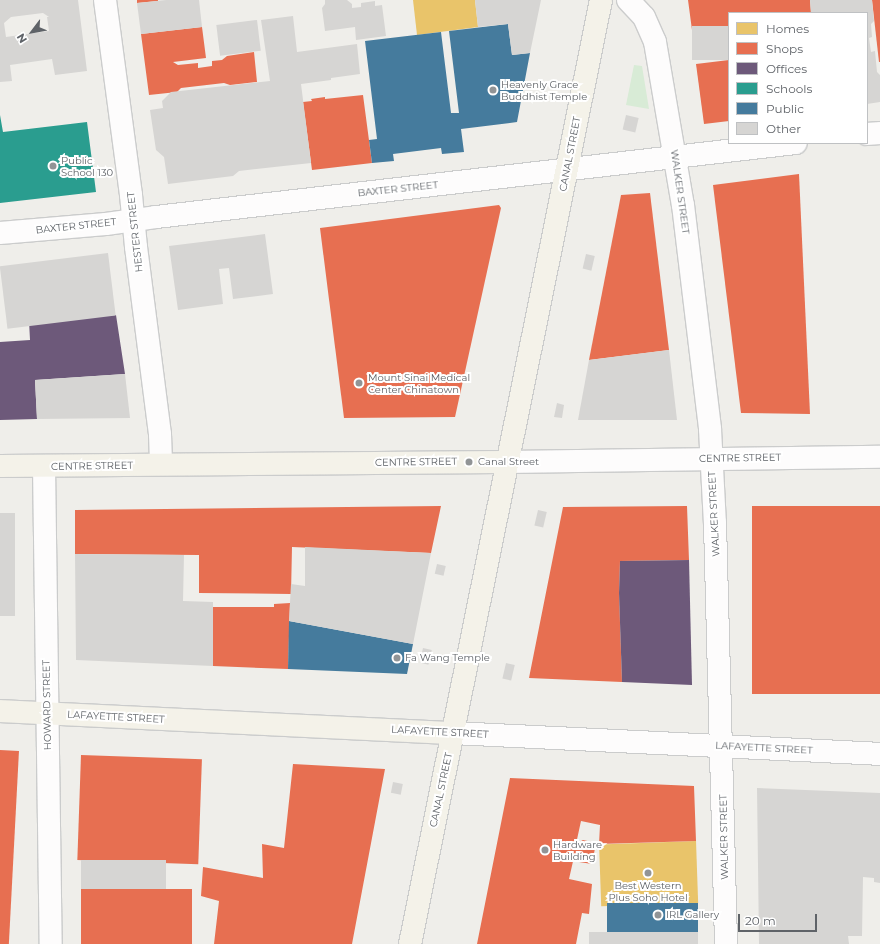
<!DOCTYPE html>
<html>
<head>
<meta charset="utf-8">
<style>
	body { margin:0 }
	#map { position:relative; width:880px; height:944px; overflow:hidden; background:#efeeea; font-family:Montserrat,sans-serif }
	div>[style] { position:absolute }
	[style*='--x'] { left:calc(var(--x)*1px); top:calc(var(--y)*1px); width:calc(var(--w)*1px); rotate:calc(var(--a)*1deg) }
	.green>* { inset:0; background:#d8ebd6 }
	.homes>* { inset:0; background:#e9c46a; transform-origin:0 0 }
	.shops>* { inset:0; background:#e76f51; transform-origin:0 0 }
	.offices>* { inset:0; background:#6d597a }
	.schools>* { inset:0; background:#2a9d8f }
	.public>* { inset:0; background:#457b9d; transform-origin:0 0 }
	.building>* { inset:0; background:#d6d5d3; transform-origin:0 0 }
	.roads { filter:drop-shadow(1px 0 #cbcccc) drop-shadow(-1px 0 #cbcccc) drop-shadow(0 1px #cbcccc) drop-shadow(0 -1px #cbcccc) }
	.minor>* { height:22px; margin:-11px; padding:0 11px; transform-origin:11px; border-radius:11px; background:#fdfcfc }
	.tertiary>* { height:22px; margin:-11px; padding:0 11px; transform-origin:11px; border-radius:11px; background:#fdfcfc }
	.secondary>* { height:22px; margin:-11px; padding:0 11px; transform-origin:11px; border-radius:11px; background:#fdfcfc }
	.primary>* { height:22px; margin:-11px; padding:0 11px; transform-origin:11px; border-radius:11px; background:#f4f2e9 }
	.dots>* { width:11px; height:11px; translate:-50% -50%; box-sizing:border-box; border:2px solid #fff; border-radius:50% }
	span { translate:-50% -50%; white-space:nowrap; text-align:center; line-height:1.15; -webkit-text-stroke:4px #fff; paint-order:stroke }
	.poi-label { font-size:10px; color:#5f6368 }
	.left { translate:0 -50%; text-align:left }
	.street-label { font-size:10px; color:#5f6368 }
	.legend { position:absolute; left:728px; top:12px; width:140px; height:132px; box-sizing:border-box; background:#fff; border:1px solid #bfc1c3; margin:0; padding:5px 7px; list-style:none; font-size:12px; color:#5f6368 }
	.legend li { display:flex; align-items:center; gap:8px; height:20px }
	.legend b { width:20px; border:1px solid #bfc1c3 }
	.north { position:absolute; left:12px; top:12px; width:40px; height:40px; -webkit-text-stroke:3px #fff; paint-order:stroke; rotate:238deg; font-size:11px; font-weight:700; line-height:16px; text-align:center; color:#5f6368 }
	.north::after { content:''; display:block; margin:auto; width:14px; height:18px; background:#5f6368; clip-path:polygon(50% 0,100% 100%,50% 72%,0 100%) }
	.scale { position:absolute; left:738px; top:914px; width:79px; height:18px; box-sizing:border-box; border:2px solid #5f6368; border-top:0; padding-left:5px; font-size:12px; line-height:14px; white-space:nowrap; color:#5f6368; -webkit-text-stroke:3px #fff; paint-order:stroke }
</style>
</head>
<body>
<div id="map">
	<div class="green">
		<div style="clip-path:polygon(634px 65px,642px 66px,649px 109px,626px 105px)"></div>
	</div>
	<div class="homes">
		<div style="clip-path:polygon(413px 0,475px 0,478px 27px,417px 35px)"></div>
		<div style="left:696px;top:841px;width:62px;height:97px;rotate:88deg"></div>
	</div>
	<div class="shops">
		<div style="clip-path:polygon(137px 0,158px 0,158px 1px,137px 3px)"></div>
		<div style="clip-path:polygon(688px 0,810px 0,811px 13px,729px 13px,729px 26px,692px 30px)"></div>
		<div style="clip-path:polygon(872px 0,880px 0,880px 62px,879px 62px)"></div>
		<div style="clip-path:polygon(202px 27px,206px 58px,173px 62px,178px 65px,198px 63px,198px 68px,212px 66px,212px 61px,222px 60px,227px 56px,254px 52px,257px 82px,230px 85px,224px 83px,181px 88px,177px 92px,149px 95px,141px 34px)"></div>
		<div style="clip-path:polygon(729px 60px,729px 121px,704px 124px,696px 64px)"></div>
		<div style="clip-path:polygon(363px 95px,372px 163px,312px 170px,303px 102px,312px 101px,311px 99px,325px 97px,325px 99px)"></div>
		<div style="clip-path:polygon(799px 174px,810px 414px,741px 413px,713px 185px)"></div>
		<div style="clip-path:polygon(650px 193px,669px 350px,589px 360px,621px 195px)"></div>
		<div style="clip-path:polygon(499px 205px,501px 208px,455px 417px,344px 418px,320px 228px)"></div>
		<div style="clip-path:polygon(441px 506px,431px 553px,292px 547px,291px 594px,199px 593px,199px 555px,75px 554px,75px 510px)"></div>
		<div style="clip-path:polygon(687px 506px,689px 560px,620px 561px,619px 593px,622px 682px,529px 678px,563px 507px)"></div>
		<div style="left:880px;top:506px;width:188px;height:128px;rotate:90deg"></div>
		<div style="clip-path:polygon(290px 603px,288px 669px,213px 666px,213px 607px,274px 607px,274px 604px)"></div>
		<div style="left:0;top:750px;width:19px;height:194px;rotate:3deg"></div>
		<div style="left:81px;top:755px;width:121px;height:105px;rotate:2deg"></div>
		<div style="clip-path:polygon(293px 764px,385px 769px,352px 944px,214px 944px,219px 901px,201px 896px,203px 867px,263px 878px,262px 844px,284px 848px)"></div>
		<div style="clip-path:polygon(510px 778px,694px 786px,696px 841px,599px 844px,600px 825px,581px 821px,576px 844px,583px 840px,596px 843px,592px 864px,579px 862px,574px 857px,569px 879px,592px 884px,589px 914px,582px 913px,576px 944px,477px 944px)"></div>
		<div style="left:81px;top:889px;width:111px;height:55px"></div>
	</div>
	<div class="offices">
		<div style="clip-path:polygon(116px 315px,125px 374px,35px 380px,37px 419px,0 420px,0 342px,30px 340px,29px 321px)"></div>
		<div style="clip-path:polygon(689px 560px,692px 685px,622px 682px,619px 593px,620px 561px)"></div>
	</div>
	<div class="schools">
		<div style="clip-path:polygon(0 115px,3px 132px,87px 122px,96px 192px,0 203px)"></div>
	</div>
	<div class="public">
		<div style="clip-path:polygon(508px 24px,512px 55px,530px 53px,517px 122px,461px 129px,464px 152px,442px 154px,441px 148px,393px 154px,394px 161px,372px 163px,369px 140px,377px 139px,365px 41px,441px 32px,451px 113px,459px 113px,449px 31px)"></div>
		<div style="clip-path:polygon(289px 621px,413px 644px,407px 674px,288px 669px)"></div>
		<div style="left:698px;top:903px;width:29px;height:91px;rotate:90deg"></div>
	</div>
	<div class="building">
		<div style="clip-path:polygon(evenodd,0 0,78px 0,87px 71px,55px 75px,52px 59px,10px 65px,12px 81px,0 82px,0 0,43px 13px,49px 17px,47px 17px,49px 31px,6px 37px,4px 23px,11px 17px,43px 13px)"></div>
		<div style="clip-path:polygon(166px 0,199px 0,202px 27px,141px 34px,137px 3px)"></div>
		<div style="clip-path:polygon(325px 0,347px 0,352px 4px,352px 8px,361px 7px,361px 3px,375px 1px,375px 6px,382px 5px,386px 36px,356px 40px,355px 27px,325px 31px,322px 8px,325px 4px)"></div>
		<div style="clip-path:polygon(475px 0,541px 0,530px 53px,512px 55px,508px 24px,478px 27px)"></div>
		<div style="clip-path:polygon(810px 0,872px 0,874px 21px,871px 24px,872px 37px,869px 38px,871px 52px,875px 51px,877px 72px,880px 75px,880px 102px,867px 104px,867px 13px,811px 13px)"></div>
		<div style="clip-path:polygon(293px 16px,297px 52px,357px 44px,360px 74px,331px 78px,331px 80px,301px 84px,311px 163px,239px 171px,233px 176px,168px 184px,164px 157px,156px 150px,150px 110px,163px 108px,162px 101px,171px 92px,270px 81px,261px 20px)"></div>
		<div style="left:257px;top:20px;width:31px;height:41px;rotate:83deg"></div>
		<div style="left:729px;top:26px;width:34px;height:37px;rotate:90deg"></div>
		<div style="left:626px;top:115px;width:13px;height:15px;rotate:13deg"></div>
		<div style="clip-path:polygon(265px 234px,273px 294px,233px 299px,229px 268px,219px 269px,223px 304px,178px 310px,169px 246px)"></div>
		<div style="left:108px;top:253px;width:63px;height:109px;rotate:83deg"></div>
		<div style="left:586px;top:254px;width:9px;height:15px;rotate:13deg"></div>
		<div style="clip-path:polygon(669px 350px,677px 420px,578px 420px,589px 360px)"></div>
		<div style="clip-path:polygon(125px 374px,130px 418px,37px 419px,35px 380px)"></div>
		<div style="clip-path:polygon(557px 403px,564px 405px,562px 418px,554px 417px)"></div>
		<div style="left:538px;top:510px;width:9px;height:16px;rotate:13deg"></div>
		<div style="left:0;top:513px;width:15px;height:103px"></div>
		<div style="clip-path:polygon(305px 547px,431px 553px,413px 644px,289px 621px,291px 584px,305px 586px)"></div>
		<div style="clip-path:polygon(75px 554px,184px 555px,183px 601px,213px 602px,213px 666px,76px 660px)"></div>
		<div style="left:437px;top:564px;width:9px;height:10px;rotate:13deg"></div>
		<div style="left:423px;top:648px;width:9px;height:15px;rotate:13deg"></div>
		<div style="left:506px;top:663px;width:9px;height:16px;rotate:13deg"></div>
		<div style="left:393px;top:782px;width:10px;height:11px;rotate:11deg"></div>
		<div style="clip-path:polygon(757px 788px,880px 793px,880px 883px,874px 882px,874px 878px,863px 877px,862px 936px,848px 936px,849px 944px,759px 944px)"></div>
		<div style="left:81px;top:860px;width:85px;height:29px"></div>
		<div style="left:589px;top:932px;width:109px;height:12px"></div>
	</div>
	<div class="roads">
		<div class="minor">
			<div style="--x:105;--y:0;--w:197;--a:82.4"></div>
			<div style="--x:131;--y:195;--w:52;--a:84.5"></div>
			<div style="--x:136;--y:247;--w:189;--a:82.7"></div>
			<div style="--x:160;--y:434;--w:30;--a:88"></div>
			<div style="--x:867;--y:134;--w:13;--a:-4"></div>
			<div style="--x:0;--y:233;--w:106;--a:-4.9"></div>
			<div style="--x:106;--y:224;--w:50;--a:-8"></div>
			<div style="--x:156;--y:217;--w:644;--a:-6.6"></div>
			<div style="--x:44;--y:466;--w:478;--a:89.2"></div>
		</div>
		<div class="tertiary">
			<div style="--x:628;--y:0;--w:23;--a:47"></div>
			<div style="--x:644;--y:17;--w:27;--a:66"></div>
			<div style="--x:655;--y:42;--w:165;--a:80.3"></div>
			<div style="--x:683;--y:205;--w:226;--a:83.1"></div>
			<div style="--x:710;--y:429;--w:94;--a:87"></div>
			<div style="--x:715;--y:523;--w:421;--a:88.5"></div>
		</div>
		<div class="secondary">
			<div style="--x:507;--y:462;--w:373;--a:-0.8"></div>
			<div style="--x:453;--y:733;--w:428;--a:2.8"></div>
		</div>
		<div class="primary">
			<div style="--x:0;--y:466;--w:507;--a:-0.45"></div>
			<div style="--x:0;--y:711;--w:454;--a:2.8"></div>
			<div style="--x:410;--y:944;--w:963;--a:-78.56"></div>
		</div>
	</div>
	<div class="dots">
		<div style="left:493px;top:90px;background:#919496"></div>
		<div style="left:53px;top:166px;background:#919496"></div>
		<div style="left:359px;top:383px;background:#919496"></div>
		<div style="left:469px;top:462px;background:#919496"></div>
		<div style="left:397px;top:658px;background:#919496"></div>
		<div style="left:545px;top:850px;background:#919496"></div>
		<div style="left:648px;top:873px;background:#919496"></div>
		<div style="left:658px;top:915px;background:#919496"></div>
	</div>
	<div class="poi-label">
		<span class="left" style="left:501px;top:90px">Heavenly Grace<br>Buddhist Temple</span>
		<span class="left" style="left:61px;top:166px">Public<br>School 130</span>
		<span class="left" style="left:368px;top:383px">Mount Sinai Medical<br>Center Chinatown</span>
		<span class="left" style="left:478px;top:462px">Canal Street</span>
		<span class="left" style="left:405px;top:658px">Fa Wang Temple</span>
		<span class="left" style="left:553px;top:850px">Hardware<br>Building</span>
		<span style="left:648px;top:891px">Best Western<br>Plus Soho Hotel</span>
		<span class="left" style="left:666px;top:915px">IRL Gallery</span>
	</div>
	<div class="street-label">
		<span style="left:570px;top:154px;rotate:-79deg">CANAL STREET</span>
		<span style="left:398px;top:189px;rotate:-6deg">BAXTER STREET</span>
		<span style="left:680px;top:192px;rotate:82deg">WALKER STREET</span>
		<span style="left:76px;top:226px;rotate:-6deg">BAXTER STREET</span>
		<span style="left:135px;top:232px;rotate:-96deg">HESTER STREET</span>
		<span style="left:740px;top:458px;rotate:-1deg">CENTRE STREET</span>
		<span style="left:416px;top:462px;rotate:-1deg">CENTRE STREET</span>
		<span style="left:92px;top:466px;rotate:-1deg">CENTRE STREET</span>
		<span style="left:714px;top:514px;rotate:-93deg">WALKER STREET</span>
		<span style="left:47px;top:705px;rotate:-91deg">HOWARD STREET</span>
		<span style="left:116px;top:717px;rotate:3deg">LAFAYETTE STREET</span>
		<span style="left:440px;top:732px;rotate:3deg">LAFAYETTE STREET</span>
		<span style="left:764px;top:748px;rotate:3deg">LAFAYETTE STREET</span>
		<span style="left:441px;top:790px;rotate:-78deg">CANAL STREET</span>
		<span style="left:724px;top:837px;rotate:-91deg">WALKER STREET</span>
	</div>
	<ul class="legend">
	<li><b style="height:11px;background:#e9c46a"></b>Homes</li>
	<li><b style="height:11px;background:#e76f51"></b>Shops</li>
	<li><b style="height:11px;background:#6d597a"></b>Offices</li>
	<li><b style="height:11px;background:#2a9d8f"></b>Schools</li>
	<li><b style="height:11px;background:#457b9d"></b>Public</li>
	<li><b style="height:11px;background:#d6d5d3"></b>Other</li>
	</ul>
	<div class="north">N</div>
	<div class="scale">20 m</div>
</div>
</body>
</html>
